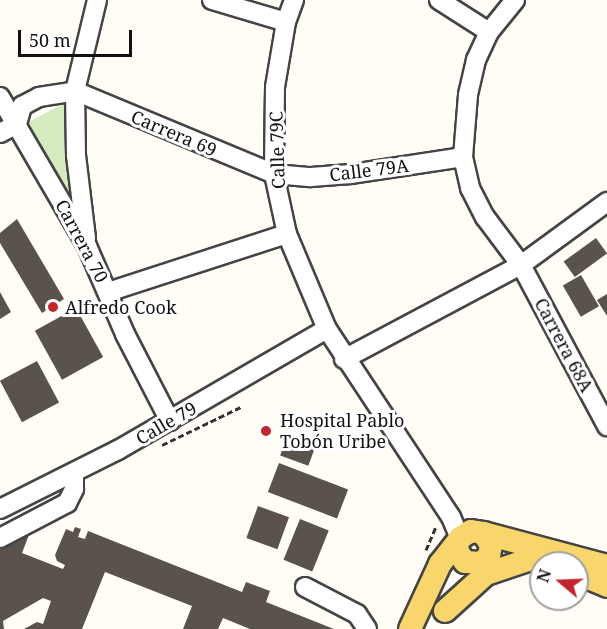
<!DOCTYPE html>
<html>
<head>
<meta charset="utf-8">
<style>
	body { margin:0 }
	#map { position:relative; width:607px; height:629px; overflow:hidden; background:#fffdf5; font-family:"Noto Serif",serif }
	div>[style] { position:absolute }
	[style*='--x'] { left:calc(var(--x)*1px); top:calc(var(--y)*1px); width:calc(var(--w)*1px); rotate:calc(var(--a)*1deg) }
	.green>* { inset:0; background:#d5ebbd }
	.building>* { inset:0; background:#5a524d; transform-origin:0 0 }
	.path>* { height:3px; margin-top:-1.5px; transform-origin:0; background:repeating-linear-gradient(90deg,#333 0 6px,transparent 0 9px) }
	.roads { filter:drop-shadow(2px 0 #444) drop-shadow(-2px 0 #444) drop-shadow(0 2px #444) drop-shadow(0 -2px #444) }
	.minor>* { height:18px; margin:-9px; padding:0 9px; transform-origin:9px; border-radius:9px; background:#fff }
	.major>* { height:22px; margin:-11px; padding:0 11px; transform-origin:11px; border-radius:11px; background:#f9d66b }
	.dots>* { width:16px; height:16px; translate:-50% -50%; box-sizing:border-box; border:3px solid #fff; border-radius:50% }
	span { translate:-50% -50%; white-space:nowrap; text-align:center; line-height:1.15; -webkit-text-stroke:6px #fff; paint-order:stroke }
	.street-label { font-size:18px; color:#111 }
	.poi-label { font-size:18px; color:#111 }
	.left { translate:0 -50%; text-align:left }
	.north { position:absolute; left:529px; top:551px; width:60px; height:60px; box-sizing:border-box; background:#fff; border:2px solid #a0a0a0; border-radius:50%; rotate:289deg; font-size:16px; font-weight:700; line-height:24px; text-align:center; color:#111 }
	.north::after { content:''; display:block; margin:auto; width:21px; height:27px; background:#c4262e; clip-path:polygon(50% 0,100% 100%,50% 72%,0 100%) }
	.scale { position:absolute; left:18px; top:30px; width:114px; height:27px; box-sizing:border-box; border:3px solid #111; border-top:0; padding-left:8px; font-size:18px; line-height:21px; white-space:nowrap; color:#111; -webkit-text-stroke:4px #fff; paint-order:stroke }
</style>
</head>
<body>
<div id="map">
	<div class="green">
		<div style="clip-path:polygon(70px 100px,78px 200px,69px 204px,23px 125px)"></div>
	</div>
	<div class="building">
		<div style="clip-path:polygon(17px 219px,64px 299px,42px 313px,0 243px,0 233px)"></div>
		<div style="left:596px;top:238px;width:19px;height:40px;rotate:54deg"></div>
		<div style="left:581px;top:275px;width:36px;height:21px;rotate:60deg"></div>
		<div style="clip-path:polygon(0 292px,11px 312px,0 319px)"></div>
		<div style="clip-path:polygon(607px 294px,607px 316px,597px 300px)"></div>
		<div style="left:76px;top:308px;width:56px;height:47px;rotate:61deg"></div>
		<div style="left:37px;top:361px;width:47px;height:42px;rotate:62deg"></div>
		<div style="left:288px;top:434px;width:30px;height:23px;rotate:20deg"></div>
		<div style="left:279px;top:463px;width:74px;height:31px;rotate:21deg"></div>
		<div style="left:258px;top:506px;width:33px;height:34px;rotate:20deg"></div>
		<div style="left:300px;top:519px;width:31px;height:44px;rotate:22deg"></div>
		<div style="clip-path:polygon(75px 527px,81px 529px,78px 537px,85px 539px,88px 531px,242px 592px,246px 582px,270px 591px,266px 602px,334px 629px,250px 629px,223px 618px,218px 629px,183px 629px,192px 606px,105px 572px,82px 629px,24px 629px,37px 622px,43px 624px,51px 601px,43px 598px,3px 621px,4px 629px,0 629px,0 548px,30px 532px,22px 553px,63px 569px,65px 565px,57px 561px,55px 555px,66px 529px,73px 532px)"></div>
	</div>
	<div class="path">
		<div style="--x:162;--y:445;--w:90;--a:-25.7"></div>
		<div style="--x:426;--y:550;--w:26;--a:-67"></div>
	</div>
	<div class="roads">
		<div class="minor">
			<div style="--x:212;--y:0;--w:77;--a:16.6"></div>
			<div style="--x:294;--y:0;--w:23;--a:110"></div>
			<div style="--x:286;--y:22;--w:66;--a:99.6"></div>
			<div style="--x:275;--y:87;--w:87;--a:90.7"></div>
			<div style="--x:274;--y:174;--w:61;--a:77.8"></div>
			<div style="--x:287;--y:234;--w:103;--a:67.2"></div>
			<div style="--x:327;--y:329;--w:225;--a:56.6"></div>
			<div style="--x:451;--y:517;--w:23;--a:67"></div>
			<div style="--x:439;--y:0;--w:59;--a:32.6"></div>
			<div style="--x:515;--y:0;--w:41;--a:129.1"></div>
			<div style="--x:489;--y:32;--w:31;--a:115"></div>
			<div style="--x:476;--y:60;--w:36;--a:103"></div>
			<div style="--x:468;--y:95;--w:62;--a:94.6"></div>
			<div style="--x:463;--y:157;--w:32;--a:77"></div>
			<div style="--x:470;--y:188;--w:33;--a:63"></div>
			<div style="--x:485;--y:217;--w:60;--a:53.1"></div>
			<div style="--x:521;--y:265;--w:183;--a:61.9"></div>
			<div style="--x:0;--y:97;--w:173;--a:59.7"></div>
			<div style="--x:87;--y:246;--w:96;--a:66.6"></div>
			<div style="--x:125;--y:334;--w:98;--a:62.7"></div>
			<div style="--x:0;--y:133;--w:19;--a:-28"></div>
			<div style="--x:17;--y:124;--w:19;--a:-74"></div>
			<div style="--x:22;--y:106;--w:19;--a:-28"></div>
			<div style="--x:39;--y:97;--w:36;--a:-9"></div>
			<div style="--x:75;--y:91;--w:216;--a:22.6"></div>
			<div style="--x:274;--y:174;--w:37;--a:5"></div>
			<div style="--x:311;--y:177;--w:40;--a:-4.3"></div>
			<div style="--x:351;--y:174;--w:113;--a:-8.6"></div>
			<div style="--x:86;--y:238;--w:84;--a:-96.9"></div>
			<div style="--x:76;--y:155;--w:64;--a:-90.9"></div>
			<div style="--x:75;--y:91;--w:94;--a:-76.4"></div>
			<div style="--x:108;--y:292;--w:188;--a:-18"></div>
			<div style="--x:344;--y:359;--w:200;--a:-28"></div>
			<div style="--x:521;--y:265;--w:107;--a:-36.2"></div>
			<div style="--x:0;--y:509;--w:132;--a:-26.6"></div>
			<div style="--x:118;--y:450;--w:241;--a:-30.1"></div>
			<div style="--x:0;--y:538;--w:76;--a:-27.6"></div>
			<div style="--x:67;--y:503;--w:16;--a:-63"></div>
			<div style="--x:74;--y:489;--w:16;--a:-90"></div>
			<div style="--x:305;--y:587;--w:59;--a:27.4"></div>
			<div style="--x:357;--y:614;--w:18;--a:56"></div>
		</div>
		<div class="major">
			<div style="--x:483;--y:533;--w:128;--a:14.9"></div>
			<div style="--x:577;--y:573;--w:33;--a:23"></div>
			<div style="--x:445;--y:611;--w:55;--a:-42.1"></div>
			<div style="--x:486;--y:574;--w:47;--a:-18.4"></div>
			<div style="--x:410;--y:629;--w:72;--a:-65.2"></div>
			<div style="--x:440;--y:564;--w:33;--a:-52"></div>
			<div style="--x:460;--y:538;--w:13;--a:-32"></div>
			<div style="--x:471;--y:531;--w:12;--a:9"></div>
			<div style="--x:483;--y:533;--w:14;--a:56"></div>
			<div style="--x:491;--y:545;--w:11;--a:100"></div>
			<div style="--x:489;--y:556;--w:11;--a:139"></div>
			<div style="--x:481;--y:563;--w:16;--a:-176"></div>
			<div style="--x:465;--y:562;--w:14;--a:-126"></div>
			<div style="--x:457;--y:551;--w:9;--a:-84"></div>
		</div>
	</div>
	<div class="dots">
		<div style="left:53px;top:307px;background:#c4262e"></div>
		<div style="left:266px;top:431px;background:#c4262e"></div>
	</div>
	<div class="street-label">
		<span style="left:174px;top:133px;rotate:23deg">Carrera 69</span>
		<span style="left:277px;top:150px;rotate:-92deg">Calle 79C</span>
		<span style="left:369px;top:170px;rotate:-7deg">Calle 79A</span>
		<span style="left:82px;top:241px;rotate:62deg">Carrera 70</span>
		<span style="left:564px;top:345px;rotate:62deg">Carrera 68A</span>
		<span style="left:166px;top:423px;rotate:-30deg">Calle 79</span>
	</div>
	<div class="poi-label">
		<span class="left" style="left:65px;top:307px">Alfredo Cook</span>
		<span class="left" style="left:280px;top:431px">Hospital Pablo<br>Tobón Uribe</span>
	</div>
	<div class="north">N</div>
	<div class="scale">50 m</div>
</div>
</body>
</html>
